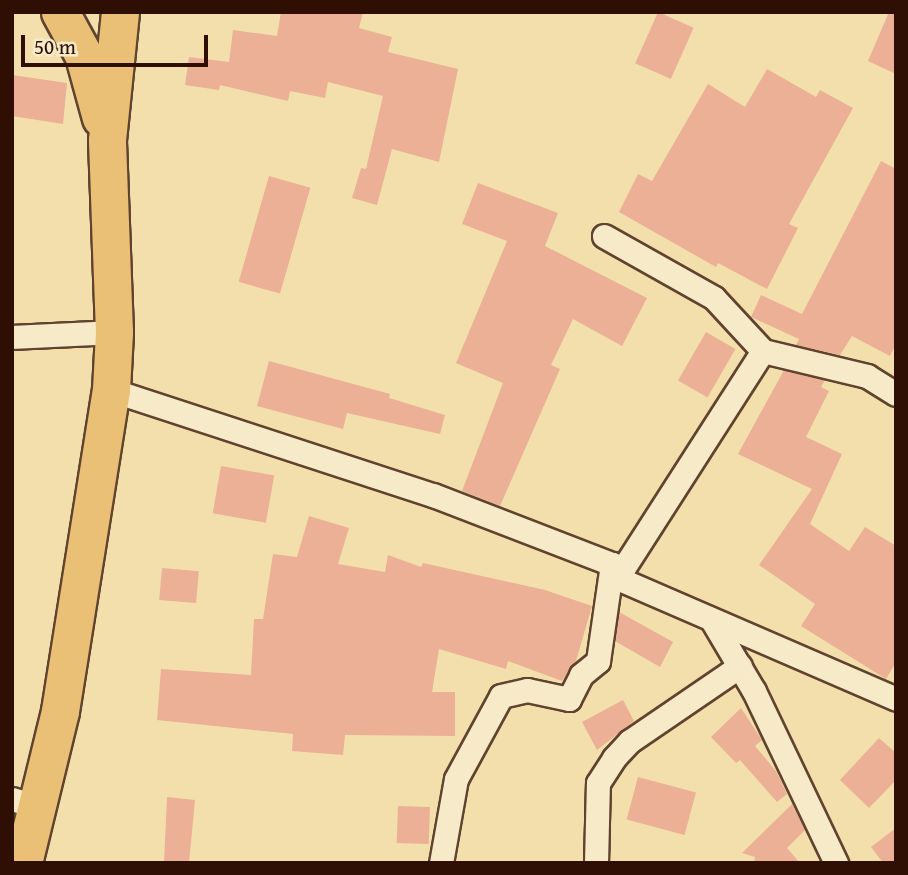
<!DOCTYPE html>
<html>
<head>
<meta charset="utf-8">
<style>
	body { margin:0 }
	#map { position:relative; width:908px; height:875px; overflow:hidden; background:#f2dfac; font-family:"Gentium Book Plus",serif }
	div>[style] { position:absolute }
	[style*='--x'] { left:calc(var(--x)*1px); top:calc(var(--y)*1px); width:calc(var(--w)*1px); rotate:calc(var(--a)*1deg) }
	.building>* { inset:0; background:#ebb095; transform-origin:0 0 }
	.roads { filter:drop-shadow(2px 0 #60432e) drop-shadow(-2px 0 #60432e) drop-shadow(0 2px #60432e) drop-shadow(0 -2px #60432e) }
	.minor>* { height:23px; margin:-11.5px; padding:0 11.5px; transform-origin:11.5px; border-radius:11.5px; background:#f7eac9 }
	.primary>* { height:37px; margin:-18.5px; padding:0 18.5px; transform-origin:18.5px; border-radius:18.5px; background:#e9c076 }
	span { translate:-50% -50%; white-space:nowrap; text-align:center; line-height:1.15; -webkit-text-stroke:5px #f7eac9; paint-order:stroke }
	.frame { position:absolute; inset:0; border:14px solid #2f0f04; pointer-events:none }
	.scale { position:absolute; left:21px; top:35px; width:187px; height:32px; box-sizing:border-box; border:4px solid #2f0f04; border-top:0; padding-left:9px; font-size:21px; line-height:24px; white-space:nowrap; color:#2f0f04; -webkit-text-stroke:5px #f7eac9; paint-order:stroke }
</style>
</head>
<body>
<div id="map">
	<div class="building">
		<div style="clip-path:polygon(281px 12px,363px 12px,359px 28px,392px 37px,388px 52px,458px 69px,439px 162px,392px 149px,377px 205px,352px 198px,361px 168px,366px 169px,383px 96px,328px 82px,325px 98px,290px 91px,288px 101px,220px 85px,219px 90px,185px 85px,189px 57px,229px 62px,233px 30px,277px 36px)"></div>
		<div style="left:658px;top:12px;width:39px;height:56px;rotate:24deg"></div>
		<div style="clip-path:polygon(889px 12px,896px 12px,896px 74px,868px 61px)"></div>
		<div style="clip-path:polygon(767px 69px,816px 97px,820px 90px,853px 108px,789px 224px,798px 228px,767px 289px,718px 263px,716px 267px,619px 212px,638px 174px,652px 181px,708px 84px,745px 107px)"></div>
		<div style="clip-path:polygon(12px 75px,67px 83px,63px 124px,12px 116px)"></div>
		<div style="clip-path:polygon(881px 161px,896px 169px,896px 344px,890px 356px,852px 336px,840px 355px,796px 345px,799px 339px,751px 317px,761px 295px,802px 314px)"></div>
		<div style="left:269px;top:176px;width:43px;height:110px;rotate:16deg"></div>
		<div style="clip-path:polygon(478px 183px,558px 213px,545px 246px,647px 298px,622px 346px,573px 319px,551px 365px,560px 369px,500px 506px,462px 491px,503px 383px,456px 363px,507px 241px,462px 224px)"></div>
		<div style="left:706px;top:332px;width:34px;height:56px;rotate:30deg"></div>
		<div style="clip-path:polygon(269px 361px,390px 394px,389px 398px,445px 415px,440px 434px,347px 413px,343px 429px,257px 406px)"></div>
		<div style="clip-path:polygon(784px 370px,825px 380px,821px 387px,829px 391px,806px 437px,842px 454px,810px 524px,849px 551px,865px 527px,896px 546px,896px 662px,886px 679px,801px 626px,815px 604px,759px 565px,812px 489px,738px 454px)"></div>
		<div style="left:221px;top:466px;width:54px;height:48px;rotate:10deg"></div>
		<div style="clip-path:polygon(309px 516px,349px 528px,338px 564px,385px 572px,388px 555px,421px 567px,423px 563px,545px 590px,592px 606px,576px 661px,562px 681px,508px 661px,506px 669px,439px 649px,432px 692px,455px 692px,455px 736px,345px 735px,343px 755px,292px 751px,293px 734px,157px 720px,161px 669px,251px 675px,254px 619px,263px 619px,273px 554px,297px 557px)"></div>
		<div style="left:162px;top:568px;width:37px;height:32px;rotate:5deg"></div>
		<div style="clip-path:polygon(619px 612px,673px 642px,660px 667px,615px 641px)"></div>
		<div style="clip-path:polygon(623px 700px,634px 721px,597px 750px,582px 722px)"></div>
		<div style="clip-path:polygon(741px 708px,762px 740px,755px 746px,776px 771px,787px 794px,777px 802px,740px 760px,736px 763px,711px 737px)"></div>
		<div style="clip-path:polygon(879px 738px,896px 753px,896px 780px,869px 808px,840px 780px)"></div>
		<div style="left:638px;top:777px;width:60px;height:44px;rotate:15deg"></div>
		<div style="clip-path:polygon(167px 797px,195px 800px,189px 863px,164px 863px)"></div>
		<div style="clip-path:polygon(792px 804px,805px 830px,787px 848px,800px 863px,754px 863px,755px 857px,742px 853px)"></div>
		<div style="left:398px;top:806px;width:32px;height:37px;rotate:2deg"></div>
		<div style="clip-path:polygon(896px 828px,896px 863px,883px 863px,871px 847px)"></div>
	</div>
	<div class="roads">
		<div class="minor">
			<div style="--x:604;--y:236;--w:126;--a:29.4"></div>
			<div style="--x:714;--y:298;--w:72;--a:47.2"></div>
			<div style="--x:763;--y:351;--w:107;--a:13.5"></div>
			<div style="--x:867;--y:376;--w:34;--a:32"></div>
			<div style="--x:12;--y:337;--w:102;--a:-2.8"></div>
			<div style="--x:111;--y:390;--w:339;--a:18.1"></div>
			<div style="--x:433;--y:495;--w:192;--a:21.1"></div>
			<div style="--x:612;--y:564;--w:15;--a:70"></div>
			<div style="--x:617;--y:578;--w:304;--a:23.4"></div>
			<div style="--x:617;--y:578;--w:270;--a:-57.3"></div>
			<div style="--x:713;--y:622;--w:80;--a:59.3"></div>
			<div style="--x:754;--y:691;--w:191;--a:64.5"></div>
			<div style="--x:12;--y:799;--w:27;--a:17"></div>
			<div style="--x:441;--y:863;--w:85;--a:-79.9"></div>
			<div style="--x:456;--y:779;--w:94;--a:-61.5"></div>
			<div style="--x:501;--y:696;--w:27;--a:-13"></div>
			<div style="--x:527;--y:690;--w:43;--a:12.1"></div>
			<div style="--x:569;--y:699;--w:27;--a:-63"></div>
			<div style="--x:581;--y:675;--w:22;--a:-39"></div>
			<div style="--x:598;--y:661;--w:98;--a:-81.8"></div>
			<div style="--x:596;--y:863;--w:80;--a:-88.6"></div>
			<div style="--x:598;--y:783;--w:30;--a:-57"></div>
			<div style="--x:614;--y:758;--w:23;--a:-47"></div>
			<div style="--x:630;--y:741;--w:133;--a:-34.3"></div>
		</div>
		<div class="primary">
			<div style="--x:60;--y:12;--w:50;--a:61.4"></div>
			<div style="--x:84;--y:56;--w:64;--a:74.7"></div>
			<div style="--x:23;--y:863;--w:156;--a:-76.3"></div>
			<div style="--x:60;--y:711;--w:325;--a:-81"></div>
			<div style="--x:111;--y:390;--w:58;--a:-87"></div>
			<div style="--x:114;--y:332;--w:192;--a:-92.1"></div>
			<div style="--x:107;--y:140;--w:129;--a:-84.2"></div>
		</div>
	</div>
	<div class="frame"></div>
	<div class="scale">50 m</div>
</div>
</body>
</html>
